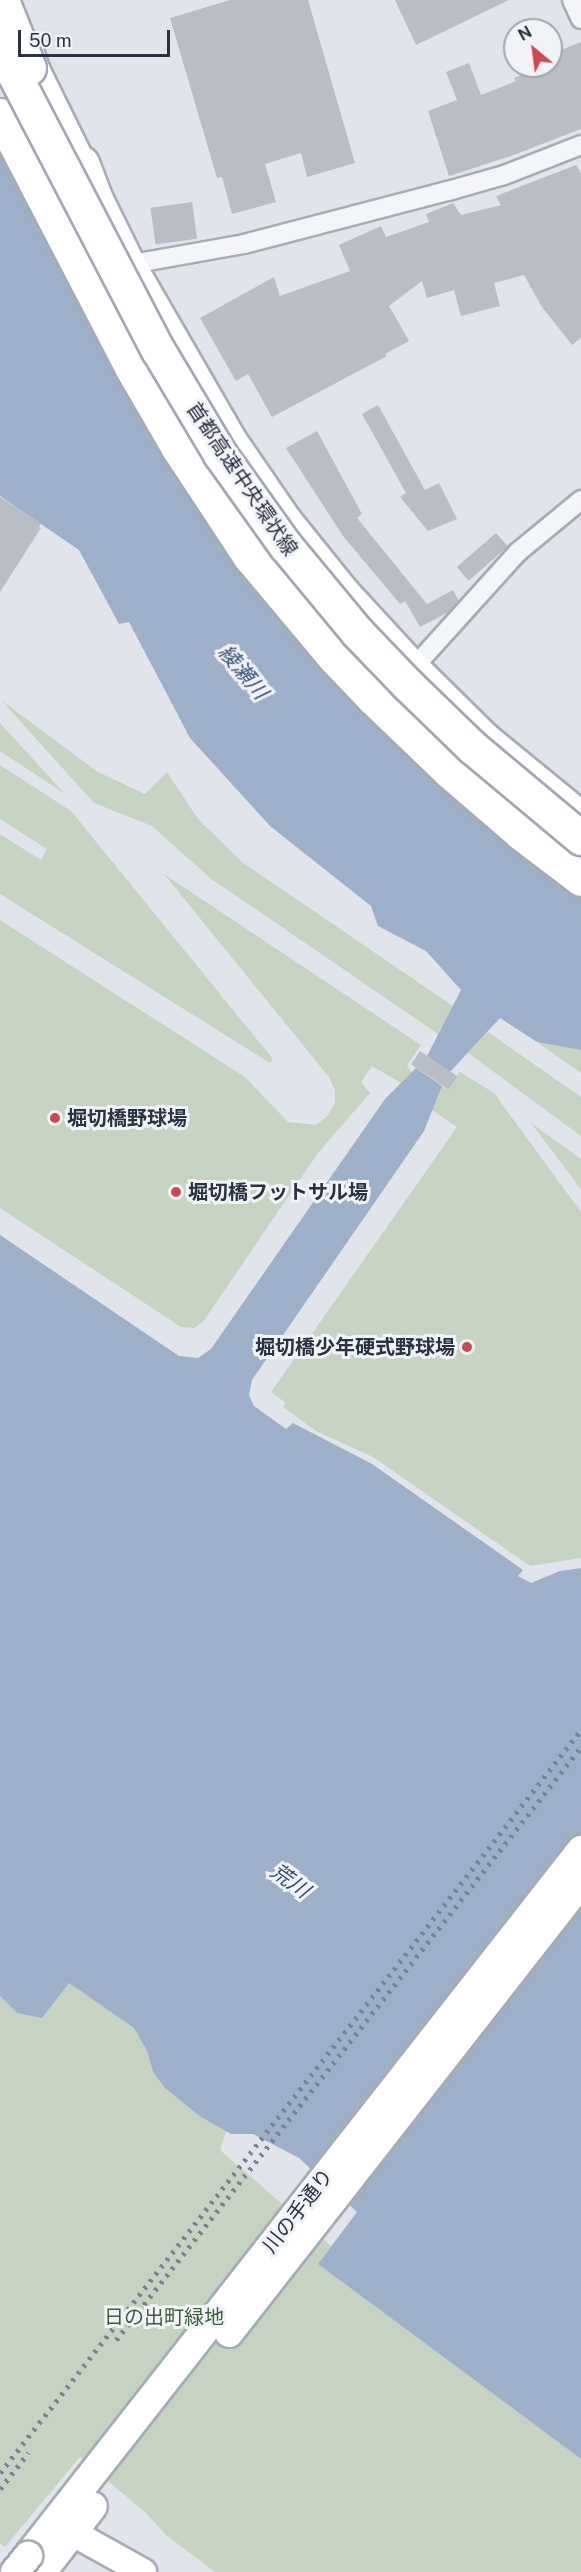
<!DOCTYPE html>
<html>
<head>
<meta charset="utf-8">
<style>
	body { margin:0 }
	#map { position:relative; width:581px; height:2572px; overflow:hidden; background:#e1e4ea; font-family:"Public Sans","Noto Sans JP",sans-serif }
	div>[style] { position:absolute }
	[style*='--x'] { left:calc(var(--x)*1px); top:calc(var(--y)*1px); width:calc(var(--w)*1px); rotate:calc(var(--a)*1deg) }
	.green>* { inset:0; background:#c6d3c2 }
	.water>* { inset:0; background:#9dafc9 }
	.building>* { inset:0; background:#b9bdc6; transform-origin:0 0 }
	.roads { filter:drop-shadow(2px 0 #a6abb4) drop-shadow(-2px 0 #a6abb4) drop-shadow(0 2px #a6abb4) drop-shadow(0 -2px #a6abb4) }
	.minor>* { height:18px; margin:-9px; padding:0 9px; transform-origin:9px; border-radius:9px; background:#f4f5f8 }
	.secondary>* { height:26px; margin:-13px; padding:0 13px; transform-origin:13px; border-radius:13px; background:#fff }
	.primary>* { height:28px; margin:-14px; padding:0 14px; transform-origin:14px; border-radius:14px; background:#fff }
	.motorway>* { height:33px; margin:-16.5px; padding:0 16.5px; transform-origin:16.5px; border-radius:16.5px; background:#fff }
	.rail>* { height:4.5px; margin-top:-2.25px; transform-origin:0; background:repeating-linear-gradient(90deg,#7b8293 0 3px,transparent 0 9px) }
	.bridges { filter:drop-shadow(2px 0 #a1a7b5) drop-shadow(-2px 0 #a1a7b5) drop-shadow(0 2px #a1a7b5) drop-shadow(0 -2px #a1a7b5) }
	.primary-bridge>* { height:28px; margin:-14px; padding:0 14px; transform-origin:14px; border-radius:14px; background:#fff }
	.motorway-bridge>* { height:33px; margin:-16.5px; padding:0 16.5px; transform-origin:16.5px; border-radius:16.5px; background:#fff }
	.dots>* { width:16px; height:16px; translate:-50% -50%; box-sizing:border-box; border:3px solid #f1f3f7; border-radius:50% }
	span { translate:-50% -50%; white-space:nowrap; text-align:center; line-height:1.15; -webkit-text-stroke:6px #f1f3f7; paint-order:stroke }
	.street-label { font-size:20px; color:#2a3141 }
	.poi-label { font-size:20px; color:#2a3141; font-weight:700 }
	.left { translate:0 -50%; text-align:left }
	.right { translate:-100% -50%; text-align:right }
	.park-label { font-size:20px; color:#3c5d37 }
	.water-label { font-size:21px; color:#344c75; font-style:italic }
	.north { position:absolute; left:503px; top:18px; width:60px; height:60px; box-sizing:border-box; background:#f1f3f7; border:2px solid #a1a5ae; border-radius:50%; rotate:331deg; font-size:16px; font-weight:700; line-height:24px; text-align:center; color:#2a3141 }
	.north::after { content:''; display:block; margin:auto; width:21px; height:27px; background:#cd4853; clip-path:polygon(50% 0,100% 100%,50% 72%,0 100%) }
	.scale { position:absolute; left:18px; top:30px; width:152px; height:27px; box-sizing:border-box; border:3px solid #2a3141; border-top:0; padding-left:8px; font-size:18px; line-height:21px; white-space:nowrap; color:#2a3141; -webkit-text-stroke:4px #f1f3f7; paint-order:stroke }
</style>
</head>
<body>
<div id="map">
	<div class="green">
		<div style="clip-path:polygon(2px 701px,98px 772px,145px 794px,167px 772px,198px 819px,242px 862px,453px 1006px,438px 1034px,210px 878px,152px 826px,94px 803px)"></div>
		<div style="clip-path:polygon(0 723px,65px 794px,0 751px)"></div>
		<div style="clip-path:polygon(0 765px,71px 811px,273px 1059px,270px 1063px,0 894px,0 834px,41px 860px,47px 849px,0 819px)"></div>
		<div style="clip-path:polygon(164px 874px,421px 1045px,407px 1066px,412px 1072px,401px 1083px,372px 1066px,361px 1082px,370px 1093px,318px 1153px,203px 1322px,194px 1328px,181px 1327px,0 1208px,0 920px,245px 1077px,288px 1122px,316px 1125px,327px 1116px,335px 1103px,335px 1090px,329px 1077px)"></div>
		<div style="clip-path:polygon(488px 1032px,581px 1097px,581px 1136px,468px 1053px)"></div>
		<div style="clip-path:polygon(537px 1042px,581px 1050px,581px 1073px)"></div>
		<div style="clip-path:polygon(460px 1072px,494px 1093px,581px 1212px,581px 1558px,530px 1566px,373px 1457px,316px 1431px,283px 1407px,286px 1403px,271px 1392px,457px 1127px,432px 1110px,442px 1086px,447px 1089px)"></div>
		<div style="clip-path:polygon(531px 1123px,581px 1159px,581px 1189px)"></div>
		<div style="clip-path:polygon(69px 1983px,134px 2028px,147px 2051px,153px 2072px,201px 2117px,226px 2131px,220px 2150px,331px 2246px,318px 2264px,581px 2459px,581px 2572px,215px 2572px,166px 2535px,147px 2514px,80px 2457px,5px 2547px,0 2543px,0 1996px,17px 2013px)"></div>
	</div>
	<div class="water">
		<div style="clip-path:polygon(0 137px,228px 542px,581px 893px,581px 1050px,537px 1042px,500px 1018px,450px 1072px,427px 1056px,461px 990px,426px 951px,378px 926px,371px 906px,270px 826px,190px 738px,129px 622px,119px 624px,79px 550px,0 496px)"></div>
		<div style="clip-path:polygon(416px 1068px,442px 1086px,424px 1131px,252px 1380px,249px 1395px,254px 1406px,286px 1429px,293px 1423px,372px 1464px,523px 1570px,518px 1576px,531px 1583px,560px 1571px,581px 1568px,581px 2459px,318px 2264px,357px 2212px,299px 2158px,253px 2134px,231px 2134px,201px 2117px,165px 2088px,153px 2072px,147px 2051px,134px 2028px,69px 1983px,42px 2018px,17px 2013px,0 1996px,0 1235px,179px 1356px,198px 1358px,211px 1349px,385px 1099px)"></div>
	</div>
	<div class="building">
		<div style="clip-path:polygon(230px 0,308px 0,355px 163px,307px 177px,301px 153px,265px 164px,276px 202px,232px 214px,222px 177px,217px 178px,170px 18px)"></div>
		<div style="clip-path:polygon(395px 0,509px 0,416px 45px)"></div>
		<div style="clip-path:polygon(581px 42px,581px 129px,511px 156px,449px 176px,428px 111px,457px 100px,446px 72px,469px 63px,481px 95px,516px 81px,514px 78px,544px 66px,551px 66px,551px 54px)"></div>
		<div style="clip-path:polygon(576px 165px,581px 174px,581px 338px,572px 345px,542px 307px,524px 275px,494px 283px,500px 306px,461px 316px,454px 290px,427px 298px,422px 281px,389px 306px,409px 341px,385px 354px,387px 356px,272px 417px,248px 374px,236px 381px,200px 318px,274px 277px,280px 296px,350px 271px,339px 245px,381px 226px,386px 237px,429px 222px,426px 214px,453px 203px,461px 215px,501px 205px,496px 196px)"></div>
		<div style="left:192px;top:202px;width:37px;height:42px;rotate:82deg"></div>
		<div style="clip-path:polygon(378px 405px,425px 490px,439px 483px,457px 519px,428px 531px,400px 497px,406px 493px,362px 414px)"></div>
		<div style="clip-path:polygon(317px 431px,362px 514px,357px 518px,427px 604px,453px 590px,459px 601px,449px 612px,420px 627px,405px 601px,400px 604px,343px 536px,286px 448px)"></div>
		<div style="clip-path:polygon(0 497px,41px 523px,39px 527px,41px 528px,0 592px)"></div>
		<div style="left:496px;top:533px;width:18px;height:52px;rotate:49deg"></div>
		<div style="left:420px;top:1051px;width:45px;height:16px;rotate:34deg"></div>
	</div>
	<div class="roads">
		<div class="minor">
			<div style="--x:572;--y:0;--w:21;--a:65"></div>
			<div style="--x:132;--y:264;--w:114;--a:-10.1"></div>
			<div style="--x:244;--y:244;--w:211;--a:-14.6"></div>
			<div style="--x:448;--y:191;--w:58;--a:-15.9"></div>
			<div style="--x:504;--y:175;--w:83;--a:-21.3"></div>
			<div style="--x:415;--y:666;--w:154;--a:-47.9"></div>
			<div style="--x:518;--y:552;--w:82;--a:-39.5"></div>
		</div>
		<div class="secondary">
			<div style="--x:29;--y:48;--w:24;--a:71"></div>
			<div style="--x:37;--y:71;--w:215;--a:63.8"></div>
			<div style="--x:132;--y:264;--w:202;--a:60"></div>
			<div style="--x:233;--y:439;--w:96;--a:55.6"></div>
			<div style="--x:287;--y:518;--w:92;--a:51.1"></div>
			<div style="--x:345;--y:590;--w:103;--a:47.4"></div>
			<div style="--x:415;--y:666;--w:101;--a:44.6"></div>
			<div style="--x:487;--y:737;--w:122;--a:39.3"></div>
			<div style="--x:55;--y:2523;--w:101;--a:29.1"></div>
		</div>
		<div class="primary">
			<div style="--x:229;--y:2333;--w:571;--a:-51.97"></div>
			<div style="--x:28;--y:2556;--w:897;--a:-51.93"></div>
			<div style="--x:42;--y:2572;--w:83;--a:-52.3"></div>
		</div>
		<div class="motorway">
			<div style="--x:0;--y:115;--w:284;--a:62.5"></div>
			<div style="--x:131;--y:367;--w:94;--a:59.9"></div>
			<div style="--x:178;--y:448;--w:131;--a:56.6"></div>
			<div style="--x:250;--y:557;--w:129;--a:50"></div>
			<div style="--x:333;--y:656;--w:57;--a:46.4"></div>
			<div style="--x:372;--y:697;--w:107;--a:43.9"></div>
			<div style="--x:449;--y:771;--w:96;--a:40.8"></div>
			<div style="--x:522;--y:834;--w:74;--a:37.3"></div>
			<div style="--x:82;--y:163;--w:70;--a:69"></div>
		</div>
	</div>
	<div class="rail">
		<div style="--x:116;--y:2340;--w:754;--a:-51.9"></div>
		<div style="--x:0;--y:2473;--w:943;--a:-51.98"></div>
		<div style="--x:0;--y:2489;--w:46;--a:-52.1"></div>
	</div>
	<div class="bridges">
		<div class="primary-bridge">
			<div style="--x:15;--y:2572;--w:21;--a:-51"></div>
		</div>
		<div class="motorway-bridge">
			<div style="--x:2;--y:0;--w:73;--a:68.3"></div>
			<div style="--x:0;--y:47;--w:342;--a:62.5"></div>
			<div style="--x:158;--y:350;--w:121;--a:59.2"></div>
			<div style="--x:220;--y:454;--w:112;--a:54.5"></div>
			<div style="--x:285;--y:545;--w:113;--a:50.4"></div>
			<div style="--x:357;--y:632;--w:74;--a:46.1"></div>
			<div style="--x:408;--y:685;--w:89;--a:44.1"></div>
			<div style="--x:472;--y:747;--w:142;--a:39.9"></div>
		</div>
	</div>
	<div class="dots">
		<div style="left:55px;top:1118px;background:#cd4853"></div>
		<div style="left:176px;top:1192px;background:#cd4853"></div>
		<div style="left:467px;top:1347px;background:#cd4853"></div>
	</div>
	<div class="street-label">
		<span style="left:242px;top:479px;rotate:56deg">首都高速中央環状線</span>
		<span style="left:298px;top:2211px;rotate:-52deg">川の手通り</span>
	</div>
	<div class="poi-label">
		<span class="left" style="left:67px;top:1118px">堀切橋野球場</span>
		<span class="left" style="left:188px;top:1192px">堀切橋フットサル場</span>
		<span class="right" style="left:455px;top:1347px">堀切橋少年硬式野球場</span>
	</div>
	<div class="park-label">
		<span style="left:164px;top:2317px">日の出町緑地</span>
	</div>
	<div class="water-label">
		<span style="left:243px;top:672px;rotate:50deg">綾瀬川</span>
		<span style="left:290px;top:1881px;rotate:36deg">荒川</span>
	</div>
	<div class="north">N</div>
	<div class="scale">50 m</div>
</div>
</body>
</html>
